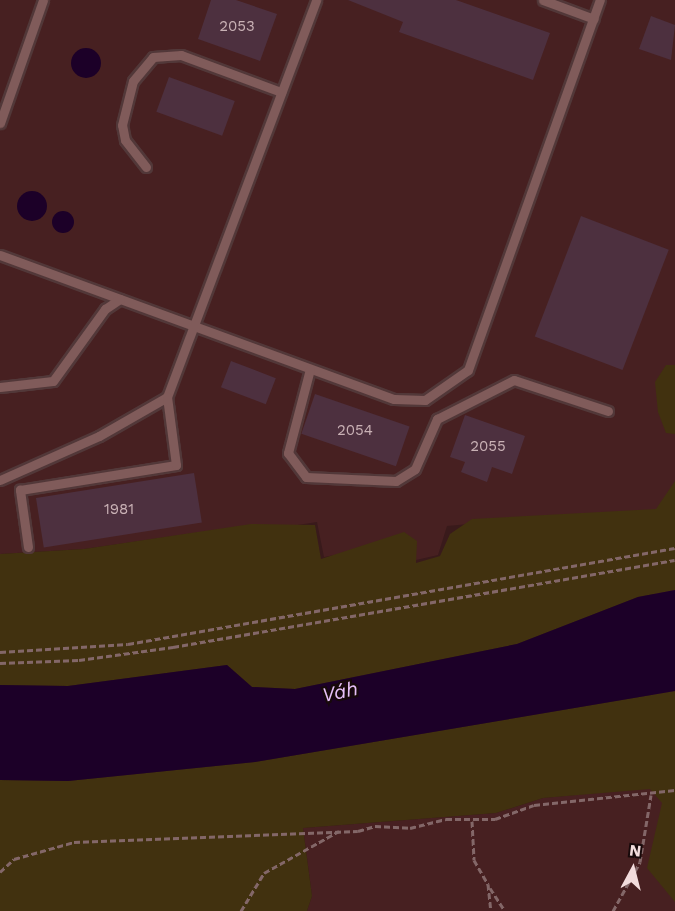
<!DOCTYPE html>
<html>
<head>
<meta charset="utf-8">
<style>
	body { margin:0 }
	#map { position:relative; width:675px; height:911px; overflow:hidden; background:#391a1b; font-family:"Work Sans",sans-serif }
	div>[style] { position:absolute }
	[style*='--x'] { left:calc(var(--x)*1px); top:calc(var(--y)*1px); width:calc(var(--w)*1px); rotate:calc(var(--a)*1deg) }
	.built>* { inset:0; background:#472021 }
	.green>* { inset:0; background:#41310f }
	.water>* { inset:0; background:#1c0028 }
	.round { border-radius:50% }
	.building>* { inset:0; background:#4d303f; transform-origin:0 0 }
	.path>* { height:3px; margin-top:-1.5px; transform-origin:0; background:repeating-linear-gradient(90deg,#836768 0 6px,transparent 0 9px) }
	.roads { filter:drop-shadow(2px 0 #523839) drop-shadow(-2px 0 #523839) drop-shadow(0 2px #523839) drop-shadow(0 -2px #523839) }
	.lane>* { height:9px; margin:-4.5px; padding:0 4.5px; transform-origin:4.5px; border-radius:4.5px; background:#805b5a }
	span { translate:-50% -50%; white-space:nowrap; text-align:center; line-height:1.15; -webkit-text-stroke:4.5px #17090a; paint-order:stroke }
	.number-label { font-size:15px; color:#c9b1b5 }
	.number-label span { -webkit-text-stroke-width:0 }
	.water-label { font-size:20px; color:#e7c1f9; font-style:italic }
	.north { position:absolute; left:603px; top:839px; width:60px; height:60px; -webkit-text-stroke:4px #17090a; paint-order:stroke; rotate:7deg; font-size:16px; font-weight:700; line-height:24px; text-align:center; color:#f2dcdc }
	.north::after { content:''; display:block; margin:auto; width:21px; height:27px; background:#f2dcdc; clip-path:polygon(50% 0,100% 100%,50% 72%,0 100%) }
</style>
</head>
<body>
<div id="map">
	<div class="built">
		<div style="clip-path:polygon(0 0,675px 0,675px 911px,307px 911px,312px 896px,303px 828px,496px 813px,543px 798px,651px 788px,656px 514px,580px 514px,447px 526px,438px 555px,407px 562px,403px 542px,324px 557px,317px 522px,252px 532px,250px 525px,84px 549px,0 554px)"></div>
	</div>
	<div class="green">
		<div style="clip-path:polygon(666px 365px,675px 365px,675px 434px,666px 433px,658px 412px,655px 382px)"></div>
		<div style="clip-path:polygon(675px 481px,675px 590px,638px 597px,517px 644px,295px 689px,252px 687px,227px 665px,68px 686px,0 685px,0 554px,84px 549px,251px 524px,315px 525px,321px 559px,404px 532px,417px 541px,416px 563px,440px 556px,450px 534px,472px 519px,656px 509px)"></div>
		<div style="clip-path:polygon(675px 691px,675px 902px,647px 868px,662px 803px,650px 789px,543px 798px,496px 813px,303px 828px,312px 896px,307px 911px,0 911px,0 780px,68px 781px,255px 762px)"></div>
	</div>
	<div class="water">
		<div class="round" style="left:71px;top:48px;width:30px;height:30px"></div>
		<div class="round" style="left:17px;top:191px;width:30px;height:30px"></div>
		<div class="round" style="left:52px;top:211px;width:22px;height:22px"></div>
		<div style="clip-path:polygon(675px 590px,675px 691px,255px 762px,68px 781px,0 780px,0 685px,68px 686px,227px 665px,252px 687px,295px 689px,517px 644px,638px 597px)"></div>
	</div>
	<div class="building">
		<div style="clip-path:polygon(211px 0,236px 0,277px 14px,260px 61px,198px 39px)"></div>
		<div style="clip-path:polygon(348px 0,456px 0,550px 33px,533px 80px,399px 32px,403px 22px)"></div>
		<div style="clip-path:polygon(651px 16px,675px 25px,671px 60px,639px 49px)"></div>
		<div style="left:169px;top:77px;width:70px;height:37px;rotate:20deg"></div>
		<div style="left:581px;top:216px;width:94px;height:129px;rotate:21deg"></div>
		<div style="left:231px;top:361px;width:48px;height:28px;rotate:21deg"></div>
		<div style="left:315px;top:394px;width:100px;height:42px;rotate:19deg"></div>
		<div style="clip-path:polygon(465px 415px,525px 436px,512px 474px,492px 467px,487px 482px,461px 472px,465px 462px,450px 457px)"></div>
		<div style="left:194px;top:473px;width:50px;height:160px;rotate:81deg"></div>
	</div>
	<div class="path">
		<div style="--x:0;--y:652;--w:128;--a:-3.6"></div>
		<div style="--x:128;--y:644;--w:555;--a:-9.95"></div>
		<div style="--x:0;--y:663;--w:79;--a:-2.2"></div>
		<div style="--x:79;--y:660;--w:95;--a:-7.9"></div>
		<div style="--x:173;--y:647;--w:509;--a:-9.83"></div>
		<div style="--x:472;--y:821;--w:39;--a:87"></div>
		<div style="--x:474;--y:860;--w:28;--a:60"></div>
		<div style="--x:488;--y:884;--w:27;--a:84"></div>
		<div style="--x:0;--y:872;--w:19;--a:-43"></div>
		<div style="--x:14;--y:859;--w:62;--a:-15.8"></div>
		<div style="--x:74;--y:842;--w:284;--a:-2.2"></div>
		<div style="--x:358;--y:831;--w:18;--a:-16"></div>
		<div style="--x:375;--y:826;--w:35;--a:3"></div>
		<div style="--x:410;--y:828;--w:37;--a:-14"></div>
		<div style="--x:446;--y:819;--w:49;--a:0"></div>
		<div style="--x:495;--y:819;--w:41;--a:-19.7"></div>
		<div style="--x:534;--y:805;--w:142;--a:-6.1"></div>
		<div style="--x:490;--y:888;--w:27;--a:57"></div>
		<div style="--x:241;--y:911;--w:44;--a:-58.8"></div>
		<div style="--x:264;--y:873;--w:86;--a:-29.2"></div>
		<div style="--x:613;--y:911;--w:56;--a:-61.1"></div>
		<div style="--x:640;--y:862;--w:68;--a:-80.7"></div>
	</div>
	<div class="roads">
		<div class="lane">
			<div style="--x:543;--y:0;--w:54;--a:20.4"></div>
			<div style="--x:0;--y:123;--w:130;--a:-70.7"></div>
			<div style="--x:146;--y:167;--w:34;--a:-128"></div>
			<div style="--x:125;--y:140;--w:15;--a:-101"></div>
			<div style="--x:122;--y:125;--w:45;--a:-76"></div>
			<div style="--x:133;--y:81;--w:31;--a:-50"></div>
			<div style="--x:153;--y:57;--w:28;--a:-4"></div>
			<div style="--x:181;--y:55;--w:107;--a:20.3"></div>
			<div style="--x:0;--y:255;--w:419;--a:20.1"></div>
			<div style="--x:394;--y:399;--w:31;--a:2"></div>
			<div style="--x:425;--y:400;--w:52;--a:-34.9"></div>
			<div style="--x:468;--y:370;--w:393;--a:-70.4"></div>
			<div style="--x:310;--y:369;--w:87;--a:104.7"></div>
			<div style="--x:288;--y:453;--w:30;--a:53"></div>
			<div style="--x:306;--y:477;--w:90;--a:2.5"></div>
			<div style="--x:396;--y:481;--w:22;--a:-32"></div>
			<div style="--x:415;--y:469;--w:55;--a:-66.3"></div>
			<div style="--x:437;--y:419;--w:86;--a:-26.9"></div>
			<div style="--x:514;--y:380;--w:99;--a:18.3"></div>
			<div style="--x:0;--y:387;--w:53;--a:-6.5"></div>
			<div style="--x:53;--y:381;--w:89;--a:-54.2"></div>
			<div style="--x:105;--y:309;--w:18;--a:-34"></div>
			<div style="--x:0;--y:480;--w:108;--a:-24"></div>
			<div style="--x:99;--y:436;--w:78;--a:-29.8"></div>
			<div style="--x:167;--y:397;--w:424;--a:-69.4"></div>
			<div style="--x:28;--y:547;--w:58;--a:-98"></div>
			<div style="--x:20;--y:490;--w:158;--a:-9.1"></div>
			<div style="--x:176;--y:465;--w:69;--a:-97.5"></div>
		</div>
	</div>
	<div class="number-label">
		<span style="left:237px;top:27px">2053</span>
		<span style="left:355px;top:431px">2054</span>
		<span style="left:488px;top:447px">2055</span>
		<span style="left:119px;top:510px">1981</span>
	</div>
	<div class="water-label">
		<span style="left:340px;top:692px;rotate:-12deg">Váh</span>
	</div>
	<div class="north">N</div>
</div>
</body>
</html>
